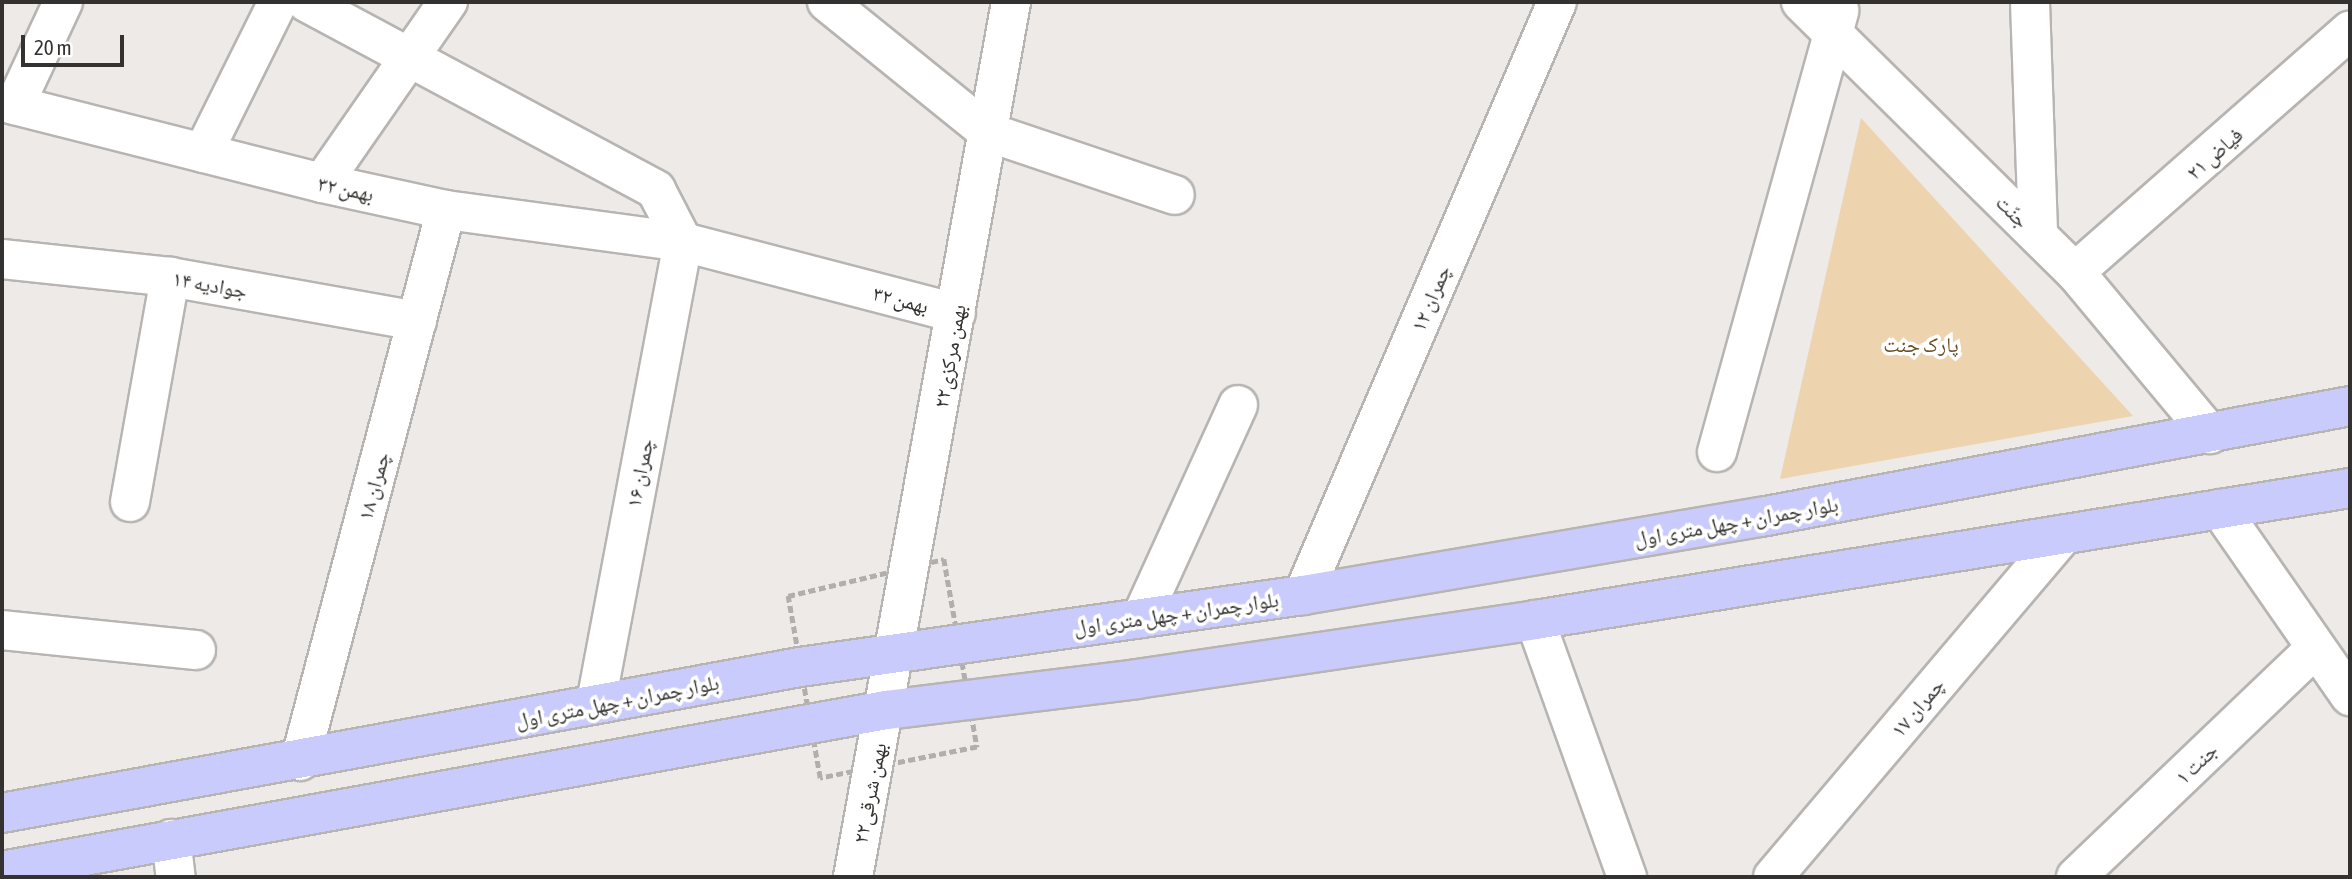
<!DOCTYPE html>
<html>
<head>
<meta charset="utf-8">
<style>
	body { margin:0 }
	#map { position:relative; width:2352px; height:879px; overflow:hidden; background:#edeae7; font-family:"Asap Condensed","Noto Naskh Arabic",sans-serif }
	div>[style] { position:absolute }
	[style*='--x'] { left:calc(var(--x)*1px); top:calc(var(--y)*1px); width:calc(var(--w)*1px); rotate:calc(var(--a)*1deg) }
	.green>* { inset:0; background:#eed3af }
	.path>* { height:4.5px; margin-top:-2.25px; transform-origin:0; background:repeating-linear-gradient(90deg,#b1afac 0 7px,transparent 0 10.5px) }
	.roads { filter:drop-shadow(2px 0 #b7b4b1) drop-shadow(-2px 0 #b7b4b1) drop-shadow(0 2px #b7b4b1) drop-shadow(0 -2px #b7b4b1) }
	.minor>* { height:38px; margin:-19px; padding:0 19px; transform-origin:19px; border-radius:19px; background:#fff }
	.major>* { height:38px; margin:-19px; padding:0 19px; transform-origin:19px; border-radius:19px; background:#cacbfd }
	span { translate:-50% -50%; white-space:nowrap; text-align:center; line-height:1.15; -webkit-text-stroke:7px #fff; paint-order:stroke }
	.street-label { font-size:21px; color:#333230 }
	.park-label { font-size:21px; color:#694b20 }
	.frame { position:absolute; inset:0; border:4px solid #333230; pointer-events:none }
	.scale { position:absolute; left:21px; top:35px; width:103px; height:32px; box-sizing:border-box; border:4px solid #333230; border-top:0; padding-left:9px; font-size:21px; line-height:24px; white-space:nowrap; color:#333230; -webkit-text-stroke:5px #fff; paint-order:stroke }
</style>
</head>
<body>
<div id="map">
	<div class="green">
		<div style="clip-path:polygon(1861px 118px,2133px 416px,1780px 479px)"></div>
	</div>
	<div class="path">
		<div style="--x:944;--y:559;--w:191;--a:80"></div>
		<div style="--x:977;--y:747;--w:160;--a:168.8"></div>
		<div style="--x:820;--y:778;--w:185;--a:-100"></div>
		<div style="--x:788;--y:596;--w:160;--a:-13.3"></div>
	</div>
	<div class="roads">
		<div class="minor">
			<div style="--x:306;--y:2;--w:397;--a:28.2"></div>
			<div style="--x:656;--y:190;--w:59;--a:62.6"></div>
			<div style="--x:683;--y:242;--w:470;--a:100.7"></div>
			<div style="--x:827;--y:2;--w:207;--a:38.9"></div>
			<div style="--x:988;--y:132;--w:197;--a:18.6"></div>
			<div style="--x:1801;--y:2;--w:385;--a:44.6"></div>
			<div style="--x:2075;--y:272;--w:211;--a:50.2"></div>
			<div style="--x:2030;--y:2;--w:234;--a:88"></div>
			<div style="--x:2;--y:102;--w:330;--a:14.2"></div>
			<div style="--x:322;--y:183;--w:127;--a:12.3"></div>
			<div style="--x:446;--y:210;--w:239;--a:7.7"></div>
			<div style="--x:683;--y:242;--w:282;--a:14.6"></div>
			<div style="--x:15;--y:105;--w:114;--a:-65"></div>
			<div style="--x:203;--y:153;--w:169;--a:-63.6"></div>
			<div style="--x:322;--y:183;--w:221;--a:-55.2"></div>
			<div style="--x:2;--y:259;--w:169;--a:6.1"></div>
			<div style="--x:170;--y:277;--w:251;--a:10.1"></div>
			<div style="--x:2075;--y:272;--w:366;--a:-41.3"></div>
			<div style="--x:1717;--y:452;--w:458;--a:-74.5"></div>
			<div style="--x:130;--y:502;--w:229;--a:-79.9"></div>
			<div style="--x:2220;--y:509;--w:228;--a:55.2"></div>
			<div style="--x:1303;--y:595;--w:645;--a:-66.81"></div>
			<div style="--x:1141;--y:618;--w:234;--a:-65.5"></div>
			<div style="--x:1535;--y:620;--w:273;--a:70.3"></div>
			<div style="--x:2;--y:630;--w:195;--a:5.9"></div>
			<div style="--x:300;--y:761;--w:570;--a:-75.16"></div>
			<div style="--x:171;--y:839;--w:38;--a:83"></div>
			<div style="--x:853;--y:877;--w:889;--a:-79.76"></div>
			<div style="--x:1773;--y:877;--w:446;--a:-49.7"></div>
			<div style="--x:2076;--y:877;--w:330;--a:-43.7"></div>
		</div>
		<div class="major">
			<div style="--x:2;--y:813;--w:811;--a:-10.37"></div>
			<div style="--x:800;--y:667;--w:508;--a:-8.15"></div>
			<div style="--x:1303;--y:595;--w:465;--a:-9.7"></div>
			<div style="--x:1761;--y:517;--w:599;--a:-10.67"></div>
			<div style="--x:2;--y:871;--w:899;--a:-10.32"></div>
			<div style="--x:886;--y:710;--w:253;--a:-7"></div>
			<div style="--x:1137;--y:679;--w:402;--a:-8.4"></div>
			<div style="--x:1535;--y:620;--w:826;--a:-9.2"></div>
		</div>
	</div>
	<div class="street-label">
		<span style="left:2214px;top:153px;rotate:-41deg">فیاض ۲۱</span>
		<span style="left:346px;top:188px;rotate:12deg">بهمن ۳۲</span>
		<span style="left:2013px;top:211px;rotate:45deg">جنّت</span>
		<span style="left:210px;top:284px;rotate:10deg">جوادیه ۱۴</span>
		<span style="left:1430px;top:298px;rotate:-67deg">چمران ۱۲</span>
		<span style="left:901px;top:299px;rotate:14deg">بهمن ۳۲</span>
		<span style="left:949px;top:356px;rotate:-80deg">۲۲بهمن مرکزی</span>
		<span style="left:639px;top:473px;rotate:-79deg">چمران ۱۶</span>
		<span style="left:373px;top:486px;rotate:-75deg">چمران ۱۸</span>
		<span style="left:1736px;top:521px;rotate:-10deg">بلوار چمران + چهل متری اول</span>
		<span style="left:1176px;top:613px;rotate:-8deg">بلوار چمران + چهل متری اول</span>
		<span style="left:617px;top:701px;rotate:-11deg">بلوار چمران + چهل متری اول</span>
		<span style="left:1917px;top:707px;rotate:-50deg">چمران ۱۷</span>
		<span style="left:2196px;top:763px;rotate:-44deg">جنت ۱</span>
		<span style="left:869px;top:793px;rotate:-79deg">۲۲بهمن شرقی</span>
	</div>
	<div class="park-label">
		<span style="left:1921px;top:344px">پارک جنت</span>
	</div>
	<div class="frame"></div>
	<div class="scale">20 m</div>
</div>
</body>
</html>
